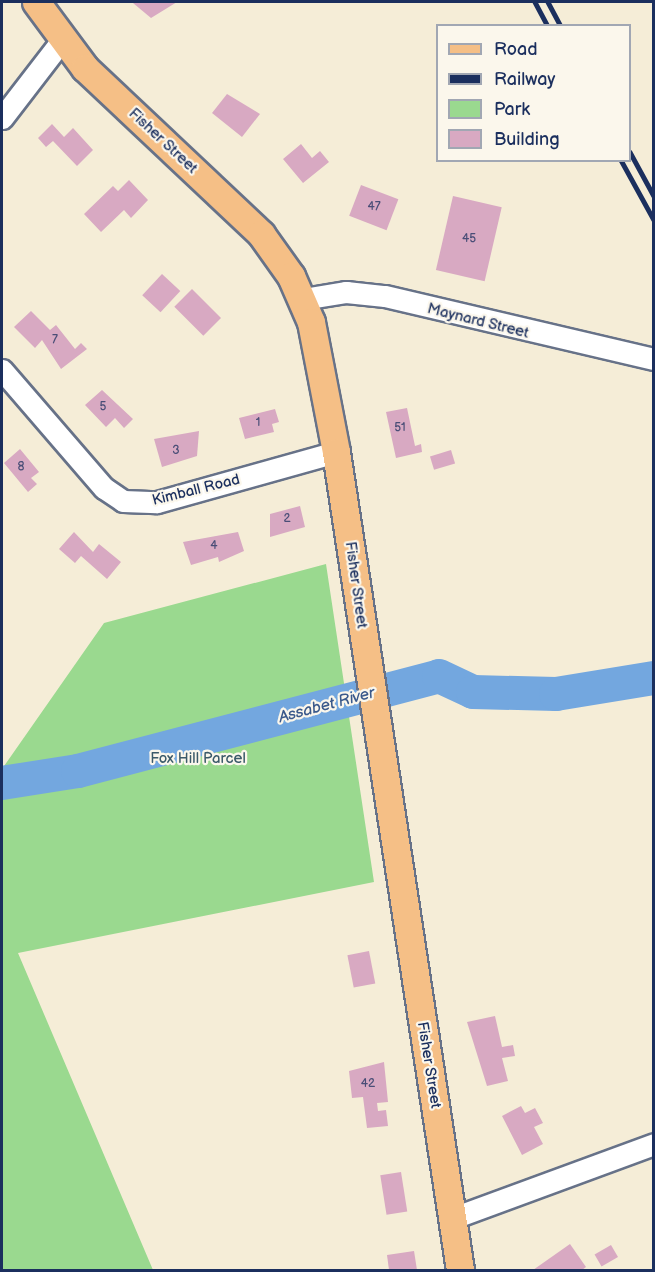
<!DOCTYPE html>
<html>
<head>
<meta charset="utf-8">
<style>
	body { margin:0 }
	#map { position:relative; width:655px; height:1272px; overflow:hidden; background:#f5edd7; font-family:"Balsamiq Sans",sans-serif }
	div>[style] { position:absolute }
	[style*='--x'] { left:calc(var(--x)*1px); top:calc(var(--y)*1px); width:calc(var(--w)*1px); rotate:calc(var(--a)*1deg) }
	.green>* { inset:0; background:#9ad98f }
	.river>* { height:34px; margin:-17px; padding:0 17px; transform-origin:17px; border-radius:17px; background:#73a7df }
	.building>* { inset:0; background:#d8a9c2; transform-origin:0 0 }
	.roads { filter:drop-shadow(2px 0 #677288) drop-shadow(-2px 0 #677288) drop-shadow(0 2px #677288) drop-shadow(0 -2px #677288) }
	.minor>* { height:21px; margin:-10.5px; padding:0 10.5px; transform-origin:10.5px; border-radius:10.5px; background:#fff }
	.major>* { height:27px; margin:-13.5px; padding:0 13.5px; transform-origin:13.5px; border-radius:13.5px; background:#f5bf86 }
	.rail>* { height:4.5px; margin:-2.25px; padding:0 2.25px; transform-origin:2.25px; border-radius:2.25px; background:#1b2f5e }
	span { translate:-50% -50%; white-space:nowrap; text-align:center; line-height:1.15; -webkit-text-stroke:4.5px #fbf7ec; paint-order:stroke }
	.number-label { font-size:12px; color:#4a4e77 }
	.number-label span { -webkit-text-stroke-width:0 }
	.street-label { font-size:15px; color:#1b2f5e }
	.park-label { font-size:15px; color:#3b5a6a }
	.water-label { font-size:16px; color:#3a598b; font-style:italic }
	.frame { position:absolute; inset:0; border:3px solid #1b2f5e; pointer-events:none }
	.legend { position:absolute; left:436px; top:24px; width:195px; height:138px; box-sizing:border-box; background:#fbf7ec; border:2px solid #a1a7b3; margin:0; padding:8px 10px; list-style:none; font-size:18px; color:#1b2f5e }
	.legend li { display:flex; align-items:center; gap:12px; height:30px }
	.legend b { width:30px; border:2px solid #a1a7b3 }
</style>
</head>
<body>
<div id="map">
	<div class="green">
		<div style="clip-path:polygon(326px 564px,374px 882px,18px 953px,153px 1270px,2px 1270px,2px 769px,104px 623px)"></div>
	</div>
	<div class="river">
		<div style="--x:2;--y:783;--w:77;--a:-9"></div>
		<div style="--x:78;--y:771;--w:373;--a:-14.7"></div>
		<div style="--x:439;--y:676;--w:38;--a:25"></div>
		<div style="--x:473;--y:692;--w:83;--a:1.4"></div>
		<div style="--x:556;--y:694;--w:99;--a:-9.3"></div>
	</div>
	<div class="building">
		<div style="clip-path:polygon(177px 2px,151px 18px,133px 3px,136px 2px)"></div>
		<div style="clip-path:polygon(227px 94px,260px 114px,242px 137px,212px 113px)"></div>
		<div style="clip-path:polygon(52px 124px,64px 137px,73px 128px,93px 150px,77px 166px,53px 141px,46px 147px,38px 138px)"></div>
		<div style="clip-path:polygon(301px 144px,312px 158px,320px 151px,329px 162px,303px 183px,283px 159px)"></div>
		<div style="clip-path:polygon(129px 180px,148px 200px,131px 218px,124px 210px,101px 232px,84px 214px,113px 186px,118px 191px)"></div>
		<div style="left:361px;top:185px;width:40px;height:33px;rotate:21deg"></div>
		<div style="left:453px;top:196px;width:50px;height:76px;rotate:13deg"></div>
		<div style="left:162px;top:274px;width:25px;height:29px;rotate:43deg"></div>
		<div style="left:192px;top:289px;width:41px;height:25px;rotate:45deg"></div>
		<div style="clip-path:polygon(31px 311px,50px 330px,56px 325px,75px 349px,81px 343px,87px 349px,61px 369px,42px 340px,35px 348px,14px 327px)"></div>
		<div style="clip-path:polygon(102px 390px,133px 419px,124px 428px,115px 418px,106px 427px,85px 405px)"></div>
		<div style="clip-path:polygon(407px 408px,415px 446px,421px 444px,422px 452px,396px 458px,386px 412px)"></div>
		<div style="clip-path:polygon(275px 409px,279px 422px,272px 424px,274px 432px,245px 439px,239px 418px)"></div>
		<div style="clip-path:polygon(199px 431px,197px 456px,162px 467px,154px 439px)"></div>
		<div style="clip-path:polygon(20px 449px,39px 472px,31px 478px,37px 484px,28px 492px,4px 463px)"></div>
		<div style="left:451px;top:450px;width:14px;height:22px;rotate:73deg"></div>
		<div style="clip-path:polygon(300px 506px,305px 527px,270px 537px,270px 514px)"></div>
		<div style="clip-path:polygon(74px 532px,93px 552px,99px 544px,121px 562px,107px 579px,81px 556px,75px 563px,59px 549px)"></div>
		<div style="clip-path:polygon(238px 532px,244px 551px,219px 562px,218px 557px,191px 565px,183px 542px)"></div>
		<div style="left:369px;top:951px;width:33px;height:22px;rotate:79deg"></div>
		<div style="clip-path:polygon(495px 1016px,502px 1047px,513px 1045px,515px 1056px,502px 1058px,508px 1081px,487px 1086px,467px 1022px)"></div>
		<div style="clip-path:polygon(384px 1062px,388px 1102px,377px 1103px,378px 1111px,386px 1110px,388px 1126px,367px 1128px,363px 1097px,352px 1098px,349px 1071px)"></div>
		<div style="clip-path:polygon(521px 1106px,525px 1113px,535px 1108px,543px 1123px,534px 1127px,543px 1144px,522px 1155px,502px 1116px)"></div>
		<div style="left:401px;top:1172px;width:40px;height:21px;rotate:81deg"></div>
		<div style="clip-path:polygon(570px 1244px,586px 1267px,582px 1270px,533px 1270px)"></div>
		<div style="left:611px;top:1245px;width:14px;height:19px;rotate:60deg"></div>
		<div style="clip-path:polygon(414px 1251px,417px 1270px,389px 1270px,387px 1255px)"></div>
	</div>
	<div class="roads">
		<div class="minor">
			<div style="--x:2;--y:118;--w:98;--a:-52.4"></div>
			<div style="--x:303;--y:299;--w:44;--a:-9.2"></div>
			<div style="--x:346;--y:292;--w:39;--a:6"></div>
			<div style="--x:385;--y:296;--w:276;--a:13.2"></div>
			<div style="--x:2;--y:370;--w:156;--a:49.2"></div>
			<div style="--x:104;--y:488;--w:23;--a:34"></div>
			<div style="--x:123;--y:501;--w:34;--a:2"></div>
			<div style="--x:157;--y:502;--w:186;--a:-15.6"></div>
			<div style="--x:453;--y:1218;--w:214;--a:-20.2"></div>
		</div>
		<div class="major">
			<div style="--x:36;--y:2;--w:82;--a:53.4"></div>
			<div style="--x:85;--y:68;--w:242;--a:43.3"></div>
			<div style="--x:261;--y:234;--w:52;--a:54.5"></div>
			<div style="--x:291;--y:276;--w:50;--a:66.5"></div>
			<div style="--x:311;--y:322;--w:132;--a:79.1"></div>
			<div style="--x:336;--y:452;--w:827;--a:81.38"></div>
		</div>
	</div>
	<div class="rail">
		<div style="--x:535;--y:2;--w:27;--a:62"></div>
		<div style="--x:548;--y:2;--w:27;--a:62"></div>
		<div style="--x:630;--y:152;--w:50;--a:61.4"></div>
		<div style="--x:621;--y:160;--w:68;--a:61.2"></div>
	</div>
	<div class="number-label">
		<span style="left:374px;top:207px">47</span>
		<span style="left:469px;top:239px">45</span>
		<span style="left:55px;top:340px">7</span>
		<span style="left:103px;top:407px">5</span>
		<span style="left:258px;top:423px">1</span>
		<span style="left:400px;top:428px">51</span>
		<span style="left:176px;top:451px">3</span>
		<span style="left:21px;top:467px">8</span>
		<span style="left:287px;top:519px">2</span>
		<span style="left:214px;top:546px">4</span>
		<span style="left:368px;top:1084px">42</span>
	</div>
	<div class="street-label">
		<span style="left:163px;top:141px;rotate:43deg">Fisher Street</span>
		<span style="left:478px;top:321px;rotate:14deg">Maynard Street</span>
		<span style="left:196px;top:490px;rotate:-14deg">Kimball Road</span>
		<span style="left:356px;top:585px;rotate:82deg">Fisher Street</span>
		<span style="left:429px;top:1065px;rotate:81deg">Fisher Street</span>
	</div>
	<div class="park-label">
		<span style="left:198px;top:759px">Fox Hill Parcel</span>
	</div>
	<div class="water-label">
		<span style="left:327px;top:706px;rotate:-15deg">Assabet River</span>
	</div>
	<div class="frame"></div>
	<ul class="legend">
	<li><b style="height:8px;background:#f5bf86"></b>Road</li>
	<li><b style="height:8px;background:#1b2f5e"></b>Railway</li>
	<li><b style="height:16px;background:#9ad98f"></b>Park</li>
	<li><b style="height:16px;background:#d8a9c2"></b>Building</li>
	</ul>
</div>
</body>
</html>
